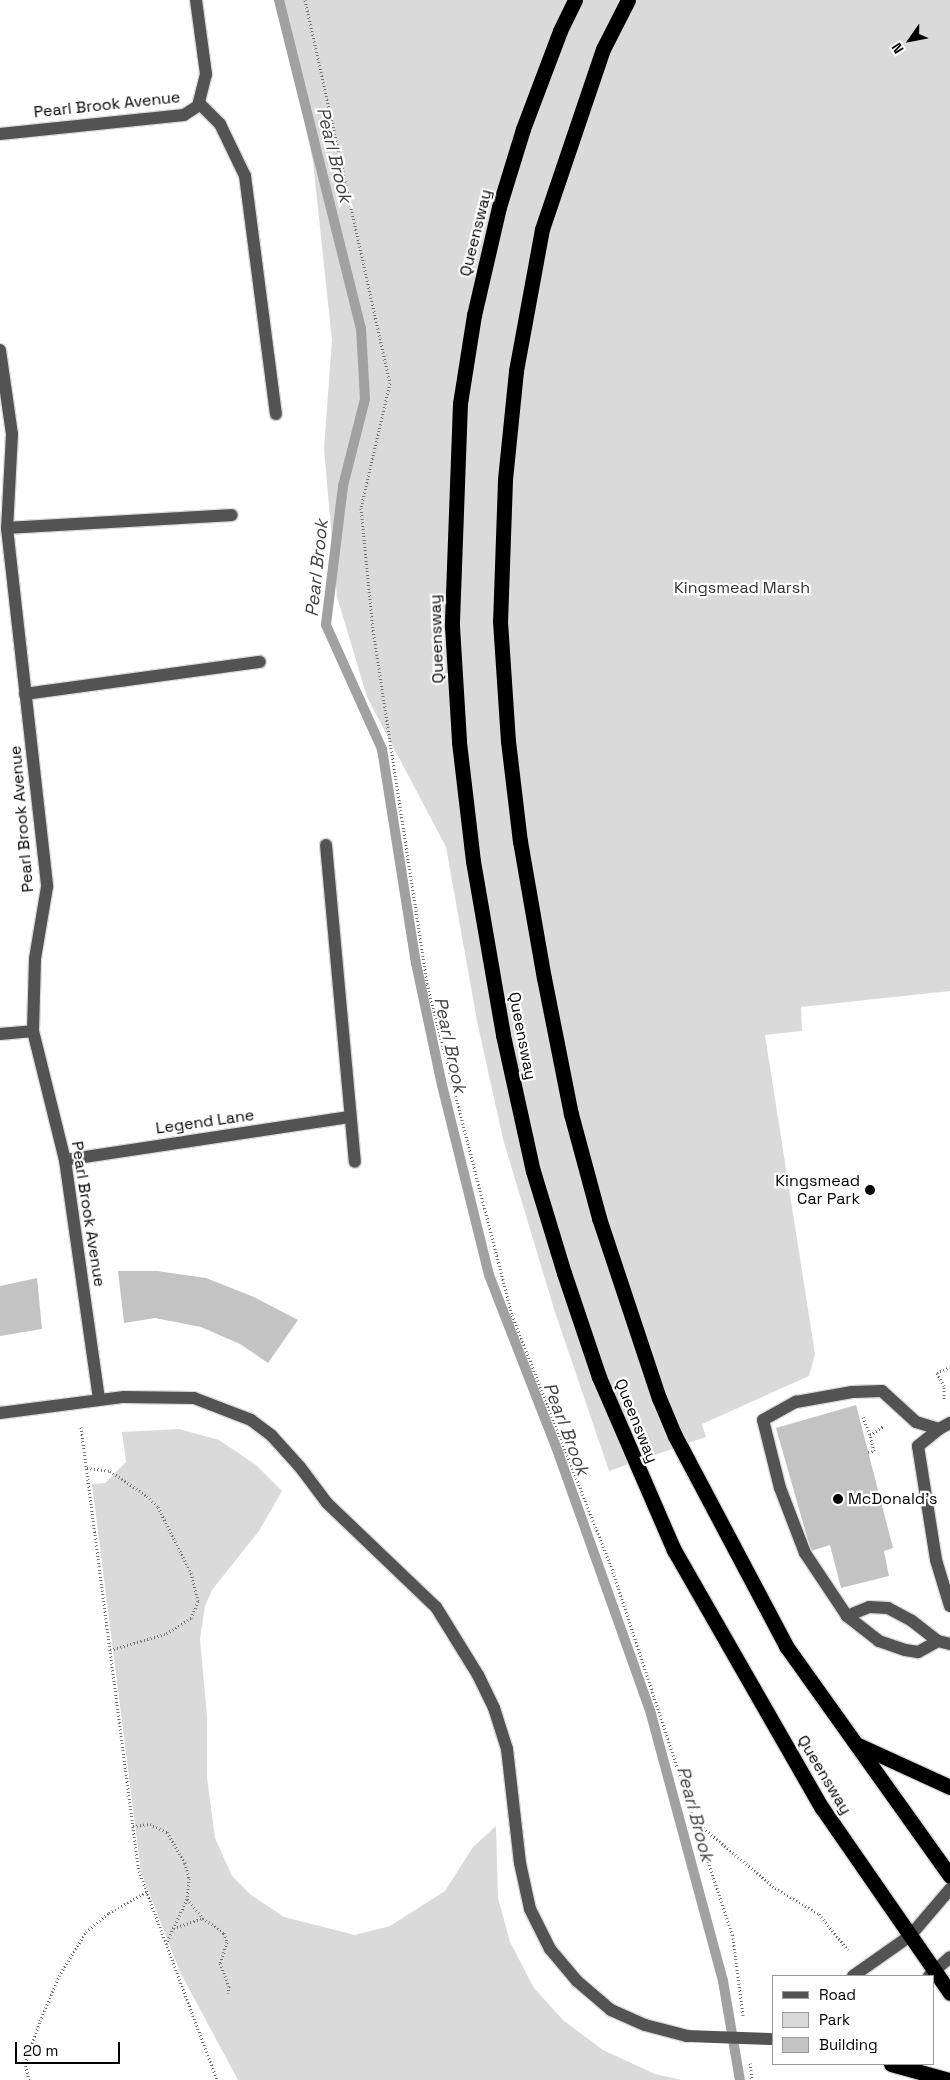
<!DOCTYPE html>
<html>
<head>
<meta charset="utf-8">
<style>
	body { margin:0 }
	#map { position:relative; width:950px; height:2080px; overflow:hidden; background:#fff; font-family:"Space Grotesk",sans-serif }
	div>[style] { position:absolute }
	[style*='--x'] { left:calc(var(--x)*1px); top:calc(var(--y)*1px); width:calc(var(--w)*1px); rotate:calc(var(--a)*1deg) }
	.green>* { inset:0; background:#dadada }
	.stream>* { height:10px; margin:-5px; padding:0 5px; transform-origin:5px; border-radius:5px; background:#a1a1a1 }
	.building>* { inset:0; background:#c3c3c3 }
	.path>* { height:3px; margin-top:-1.5px; transform-origin:0; background:repeating-linear-gradient(90deg,#757575 0 1px,transparent 0 3.5px) }
	.roads { filter:drop-shadow(1px 0 #dbdbdb) drop-shadow(-1px 0 #dbdbdb) drop-shadow(0 1px #dbdbdb) drop-shadow(0 -1px #dbdbdb) }
	.minor>* { height:12px; margin:-6px; padding:0 6px; transform-origin:6px; border-radius:6px; background:#535353 }
	.highway>* { height:15px; margin:-7.5px; padding:0 7.5px; transform-origin:7.5px; border-radius:7.5px; background:#000 }
	.minor-bridge>* { height:12px; margin:-6px; padding:0 6px; transform-origin:6px; border-radius:6px; background:#535353 }
	.dots>* { width:14px; height:14px; translate:-50% -50%; box-sizing:border-box; border:2px solid #fff; border-radius:50% }
	span { translate:-50% -50%; white-space:nowrap; text-align:center; line-height:1.15; -webkit-text-stroke:4.5px #fff; paint-order:stroke }
	.street-label { font-size:16px; color:#000 }
	.park-label { font-size:16px; color:#313131 }
	.poi-label { font-size:16px; color:#000 }
	.right { translate:-100% -50%; text-align:right }
	.left { translate:0 -50%; text-align:left }
	.water-label { font-size:18px; color:#424242; font-style:italic }
	.legend { position:absolute; left:772px; top:1975px; width:162px; height:90px; box-sizing:border-box; background:#fff; border:1px solid #999; margin:0; padding:6px 9px; list-style:none; font-size:15px; color:#000 }
	.legend li { display:flex; align-items:center; gap:10px; height:25px }
	.legend b { width:25px; border:1px solid #999 }
	.north { position:absolute; left:885px; top:15px; width:50px; height:50px; -webkit-text-stroke:4px #fff; paint-order:stroke; rotate:237deg; font-size:14px; font-weight:700; line-height:20px; text-align:center; color:#000 }
	.north::after { content:''; display:block; margin:auto; width:18px; height:22px; background:#000; clip-path:polygon(50% 0,100% 100%,50% 72%,0 100%) }
	.scale { position:absolute; left:15px; top:2042px; width:105px; height:22px; box-sizing:border-box; border:2px solid #000; border-top:0; padding-left:6px; font-size:15px; line-height:18px; white-space:nowrap; color:#000; -webkit-text-stroke:4px #fff; paint-order:stroke }
</style>
</head>
<body>
<div id="map">
	<div class="green">
		<div style="clip-path:polygon(280px 0,950px 0,950px 991px,801px 1007px,802px 1031px,765px 1035px,815px 1354px,809px 1376px,702px 1424px,706px 1437px,609px 1471px,554px 1309px,503px 1139px,477px 1021px,446px 847px,367px 697px,337px 597px,324px 449px,332px 340px,313px 162px)"></div>
		<div style="clip-path:polygon(179px 1429px,219px 1440px,256px 1465px,282px 1491px,259px 1531px,212px 1590px,205px 1606px,200px 1639px,207px 1716px,207px 1778px,215px 1838px,232px 1876px,251px 1895px,284px 1917px,355px 1935px,390px 1926px,445px 1891px,473px 1847px,496px 1826px,498px 1898px,510px 1942px,534px 1988px,563px 2020px,603px 2050px,655px 2074px,682px 2080px,238px 2080px,180px 1972px,141px 1872px,92px 1484px,105px 1483px,126px 1462px,122px 1432px)"></div>
	</div>
	<div class="stream">
		<div style="--x:279;--y:0;--w:338;--a:76"></div>
		<div style="--x:361;--y:328;--w:71;--a:86.8"></div>
		<div style="--x:365;--y:399;--w:90;--a:104.2"></div>
		<div style="--x:343;--y:486;--w:140;--a:97"></div>
		<div style="--x:326;--y:625;--w:136;--a:65.7"></div>
		<div style="--x:382;--y:749;--w:217;--a:81"></div>
		<div style="--x:416;--y:963;--w:125;--a:78"></div>
		<div style="--x:442;--y:1085;--w:196;--a:76.1"></div>
		<div style="--x:489;--y:1275;--w:193;--a:68.7"></div>
		<div style="--x:559;--y:1455;--w:275;--a:70.4"></div>
		<div style="--x:651;--y:1714;--w:277;--a:74.9"></div>
		<div style="--x:723;--y:1981;--w:100;--a:80.3"></div>
	</div>
	<div class="building">
		<div style="clip-path:polygon(118px 1271px,157px 1271px,206px 1278px,254px 1297px,298px 1320px,268px 1363px,240px 1344px,201px 1327px,155px 1318px,124px 1323px)"></div>
		<div style="clip-path:polygon(37px 1278px,42px 1329px,0 1336px,0 1286px)"></div>
		<div style="clip-path:polygon(856px 1405px,893px 1548px,884px 1551px,889px 1576px,841px 1588px,830px 1545px,811px 1551px,776px 1428px)"></div>
	</div>
	<div class="path">
		<div style="--x:305;--y:0;--w:392;--a:77.5"></div>
		<div style="--x:390;--y:383;--w:128;--a:103.1"></div>
		<div style="--x:361;--y:508;--w:123;--a:84.4"></div>
		<div style="--x:373;--y:630;--w:358;--a:81.3"></div>
		<div style="--x:427;--y:984;--w:342;--a:75.6"></div>
		<div style="--x:512;--y:1315;--w:276;--a:68.5"></div>
		<div style="--x:613;--y:1572;--w:385;--a:71.8"></div>
		<div style="--x:733;--y:1938;--w:78;--a:82.6"></div>
		<div style="--x:944;--y:1399;--w:13;--a:-90"></div>
		<div style="--x:944;--y:1386;--w:15;--a:-118"></div>
		<div style="--x:937;--y:1373;--w:14;--a:-25"></div>
		<div style="--x:863;--y:1417;--w:19;--a:69"></div>
		<div style="--x:81;--y:1427;--w:448;--a:82.6"></div>
		<div style="--x:139;--y:1871;--w:223;--a:69.5"></div>
		<div style="--x:868;--y:1452;--w:6;--a:-9"></div>
		<div style="--x:874;--y:1451;--w:16;--a:-104"></div>
		<div style="--x:870;--y:1435;--w:17;--a:-33"></div>
		<div style="--x:87;--y:1468;--w:23;--a:7"></div>
		<div style="--x:110;--y:1471;--w:45;--a:34"></div>
		<div style="--x:147;--y:1496;--w:16;--a:45"></div>
		<div style="--x:158;--y:1507;--w:74;--a:63.4"></div>
		<div style="--x:191;--y:1573;--w:29;--a:76"></div>
		<div style="--x:198;--y:1601;--w:18;--a:112"></div>
		<div style="--x:191;--y:1618;--w:31;--a:148"></div>
		<div style="--x:165;--y:1634;--w:57;--a:163.8"></div>
		<div style="--x:695;--y:1821;--w:104;--a:39.9"></div>
		<div style="--x:775;--y:1888;--w:51;--a:30.6"></div>
		<div style="--x:819;--y:1914;--w:46;--a:51.1"></div>
		<div style="--x:133;--y:1826;--w:17;--a:-7"></div>
		<div style="--x:150;--y:1824;--w:19;--a:25"></div>
		<div style="--x:167;--y:1832;--w:36;--a:60"></div>
		<div style="--x:185;--y:1863;--w:16;--a:75"></div>
		<div style="--x:189;--y:1878;--w:21;--a:95"></div>
		<div style="--x:187;--y:1899;--w:52;--a:115.1"></div>
		<div style="--x:187;--y:1899;--w:25;--a:50"></div>
		<div style="--x:177;--y:1927;--w:28;--a:-19"></div>
		<div style="--x:203;--y:1918;--w:26;--a:36"></div>
		<div style="--x:224;--y:1933;--w:9;--a:72"></div>
		<div style="--x:227;--y:1942;--w:22;--a:108"></div>
		<div style="--x:220;--y:1963;--w:25;--a:69"></div>
		<div style="--x:229;--y:1986;--w:7;--a:98"></div>
		<div style="--x:750;--y:2063;--w:17;--a:83"></div>
		<div style="--x:29;--y:2080;--w:17;--a:-103"></div>
		<div style="--x:25;--y:2063;--w:45;--a:-70.3"></div>
		<div style="--x:40;--y:2021;--w:49;--a:-67.1"></div>
		<div style="--x:59;--y:1976;--w:52;--a:-58.5"></div>
		<div style="--x:86;--y:1932;--w:30;--a:-40"></div>
		<div style="--x:109;--y:1913;--w:43;--a:-29.6"></div>
	</div>
	<div class="roads">
		<div class="minor">
			<div style="--x:199;--y:103;--w:30;--a:45"></div>
			<div style="--x:220;--y:124;--w:58;--a:64.3"></div>
			<div style="--x:245;--y:176;--w:240;--a:82.6"></div>
			<div style="--x:0;--y:134;--w:185;--a:-5.9"></div>
			<div style="--x:184;--y:115;--w:17;--a:-33"></div>
			<div style="--x:198;--y:106;--w:33;--a:-76"></div>
			<div style="--x:206;--y:74;--w:75;--a:-97.7"></div>
			<div style="--x:0;--y:350;--w:85;--a:81.9"></div>
			<div style="--x:12;--y:434;--w:94;--a:93"></div>
			<div style="--x:7;--y:528;--w:361;--a:83.6"></div>
			<div style="--x:47;--y:887;--w:73;--a:99.5"></div>
			<div style="--x:35;--y:959;--w:72;--a:91.6"></div>
			<div style="--x:33;--y:1031;--w:133;--a:76.1"></div>
			<div style="--x:65;--y:1160;--w:241;--a:81.9"></div>
			<div style="--x:7;--y:528;--w:225;--a:-3.3"></div>
			<div style="--x:25;--y:694;--w:237;--a:-7.8"></div>
			<div style="--x:326;--y:845;--w:318;--a:84.8"></div>
			<div style="--x:0;--y:1034;--w:33;--a:-5"></div>
			<div style="--x:65;--y:1160;--w:288;--a:-8.6"></div>
			<div style="--x:0;--y:1413;--w:125;--a:-7.4"></div>
			<div style="--x:124;--y:1397;--w:70;--a:0.8"></div>
			<div style="--x:194;--y:1398;--w:61;--a:21.1"></div>
			<div style="--x:251;--y:1420;--w:26;--a:37"></div>
			<div style="--x:272;--y:1436;--w:42;--a:47.9"></div>
			<div style="--x:300;--y:1467;--w:45;--a:53.1"></div>
			<div style="--x:327;--y:1503;--w:151;--a:43.7"></div>
			<div style="--x:436;--y:1607;--w:80;--a:58.3"></div>
			<div style="--x:478;--y:1675;--w:37;--a:64"></div>
			<div style="--x:494;--y:1708;--w:43;--a:72.4"></div>
			<div style="--x:507;--y:1749;--w:115;--a:83.5"></div>
			<div style="--x:520;--y:1863;--w:47;--a:77.7"></div>
			<div style="--x:530;--y:1909;--w:45;--a:63.4"></div>
			<div style="--x:550;--y:1949;--w:42;--a:49.8"></div>
			<div style="--x:577;--y:1981;--w:45;--a:40.5"></div>
			<div style="--x:611;--y:2010;--w:37;--a:24"></div>
			<div style="--x:645;--y:2025;--w:43;--a:14.7"></div>
			<div style="--x:939;--y:1429;--w:27;--a:141"></div>
			<div style="--x:918;--y:1446;--w:115;--a:81"></div>
			<div style="--x:936;--y:1560;--w:48;--a:73.1"></div>
			<div style="--x:847;--y:1616;--w:24;--a:-22"></div>
			<div style="--x:869;--y:1607;--w:19;--a:3"></div>
			<div style="--x:888;--y:1608;--w:27;--a:28"></div>
			<div style="--x:912;--y:1621;--w:33;--a:38"></div>
			<div style="--x:938;--y:1641;--w:12;--a:14"></div>
			<div style="--x:938;--y:1641;--w:23;--a:151"></div>
			<div style="--x:918;--y:1652;--w:13;--a:-171"></div>
			<div style="--x:905;--y:1650;--w:28;--a:-161"></div>
			<div style="--x:879;--y:1641;--w:41;--a:-142"></div>
			<div style="--x:847;--y:1616;--w:76;--a:-123.7"></div>
			<div style="--x:805;--y:1553;--w:70;--a:-111"></div>
			<div style="--x:780;--y:1488;--w:70;--a:-104"></div>
			<div style="--x:763;--y:1420;--w:38;--a:-29"></div>
			<div style="--x:796;--y:1402;--w:57;--a:-10.1"></div>
			<div style="--x:852;--y:1392;--w:30;--a:-2"></div>
			<div style="--x:882;--y:1391;--w:46;--a:42.4"></div>
			<div style="--x:916;--y:1422;--w:24;--a:17"></div>
			<div style="--x:939;--y:1429;--w:13;--a:-29"></div>
			<div style="--x:853;--y:1976;--w:70;--a:-35.1"></div>
			<div style="--x:910;--y:1936;--w:62;--a:-49.6"></div>
			<div style="--x:929;--y:1976;--w:28;--a:-42"></div>
		</div>
		<div class="highway">
			<div style="--x:575;--y:0;--w:34;--a:116"></div>
			<div style="--x:560;--y:31;--w:105;--a:110.7"></div>
			<div style="--x:523;--y:129;--w:82;--a:107.1"></div>
			<div style="--x:499;--y:207;--w:111;--a:103"></div>
			<div style="--x:474;--y:315;--w:89;--a:99"></div>
			<div style="--x:460;--y:403;--w:223;--a:92.1"></div>
			<div style="--x:452;--y:626;--w:116;--a:86.5"></div>
			<div style="--x:459;--y:742;--w:120;--a:83.3"></div>
			<div style="--x:473;--y:861;--w:177;--a:80.2"></div>
			<div style="--x:503;--y:1035;--w:139;--a:77.6"></div>
			<div style="--x:533;--y:1171;--w:107;--a:73.1"></div>
			<div style="--x:564;--y:1273;--w:110;--a:71.4"></div>
			<div style="--x:599;--y:1377;--w:189;--a:66.6"></div>
			<div style="--x:674;--y:1550;--w:297;--a:60.2"></div>
			<div style="--x:822;--y:1808;--w:225;--a:55.3"></div>
			<div style="--x:628;--y:0;--w:55;--a:117"></div>
			<div style="--x:603;--y:49;--w:190;--a:108.7"></div>
			<div style="--x:542;--y:229;--w:144;--a:100.4"></div>
			<div style="--x:516;--y:371;--w:110;--a:95.8"></div>
			<div style="--x:505;--y:480;--w:141;--a:92"></div>
			<div style="--x:500;--y:621;--w:120;--a:86.2"></div>
			<div style="--x:508;--y:741;--w:101;--a:83.2"></div>
			<div style="--x:520;--y:841;--w:139;--a:80.1"></div>
			<div style="--x:544;--y:978;--w:139;--a:78.8"></div>
			<div style="--x:571;--y:1114;--w:108;--a:74.9"></div>
			<div style="--x:599;--y:1218;--w:190;--a:71.6"></div>
			<div style="--x:659;--y:1398;--w:41;--a:67.2"></div>
			<div style="--x:675;--y:1436;--w:238;--a:62.1"></div>
			<div style="--x:786;--y:1646;--w:282;--a:54.5"></div>
			<div style="--x:856;--y:1744;--w:103;--a:24.6"></div>
			<div style="--x:891;--y:2064;--w:60;--a:15.4"></div>
		</div>
	</div>
	<div class="minor-bridge">
		<div style="--x:687;--y:2036;--w:83;--a:2.1"></div>
	</div>
	<div class="dots">
		<div style="left:870px;top:1190px;background:#000"></div>
		<div style="left:838px;top:1499px;background:#000"></div>
	</div>
	<div class="street-label">
		<span style="left:107px;top:105px;rotate:-6deg">Pearl Brook Avenue</span>
		<span style="left:476px;top:233px;rotate:-76deg">Queensway</span>
		<span style="left:437px;top:639px;rotate:-92deg">Queensway</span>
		<span style="left:22px;top:819px;rotate:-95deg">Pearl Brook Avenue</span>
		<span style="left:522px;top:1036px;rotate:79deg">Queensway</span>
		<span style="left:205px;top:1122px;rotate:-8deg">Legend Lane</span>
		<span style="left:88px;top:1214px;rotate:81deg">Pearl Brook Avenue</span>
		<span style="left:636px;top:1421px;rotate:68deg">Queensway</span>
		<span style="left:824px;top:1775px;rotate:59deg">Queensway</span>
	</div>
	<div class="park-label">
		<span style="left:742px;top:588px">Kingsmead Marsh</span>
	</div>
	<div class="poi-label">
		<span class="right" style="left:860px;top:1190px">Kingsmead<br>Car Park</span>
		<span class="left" style="left:848px;top:1499px">McDonald's</span>
	</div>
	<div class="water-label">
		<span style="left:334px;top:155px;rotate:76deg">Pearl Brook</span>
		<span style="left:317px;top:568px;rotate:-84deg">Pearl Brook</span>
		<span style="left:450px;top:1045px;rotate:78deg">Pearl Brook</span>
		<span style="left:566px;top:1429px;rotate:69deg">Pearl Brook</span>
		<span style="left:695px;top:1814px;rotate:75deg">Pearl Brook</span>
	</div>
	<ul class="legend">
	<li><b style="height:6px;background:#535353"></b>Road</li>
	<li><b style="height:14px;background:#dadada"></b>Park</li>
	<li><b style="height:14px;background:#c3c3c3"></b>Building</li>
	</ul>
	<div class="north">N</div>
	<div class="scale">20 m</div>
</div>
</body>
</html>
